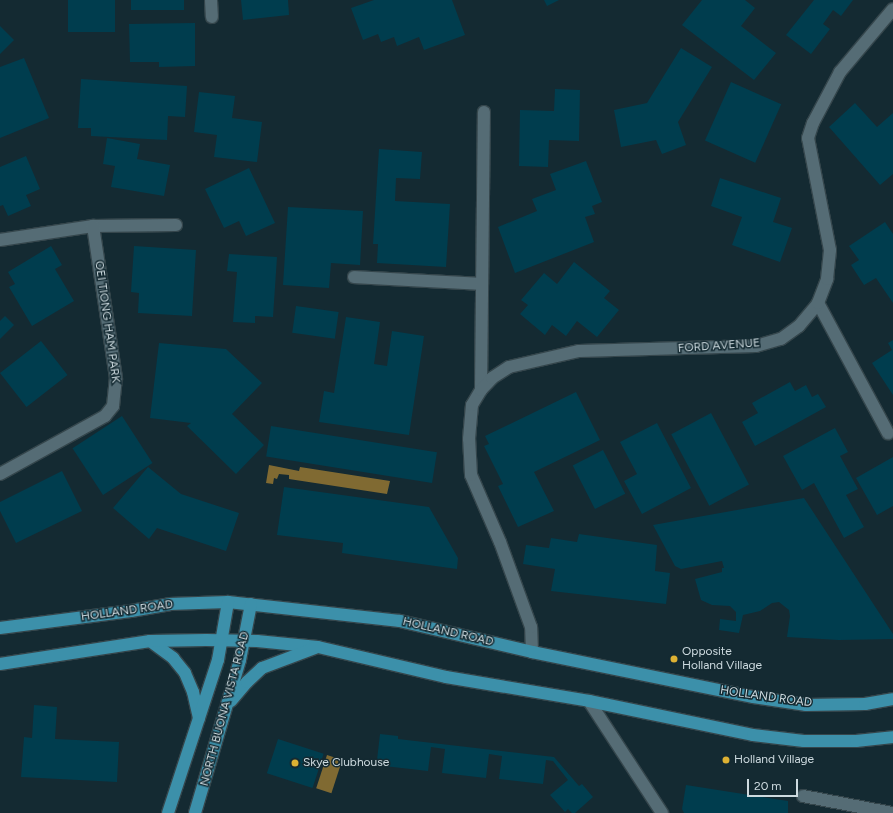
<!DOCTYPE html>
<html>
<head>
<meta charset="utf-8">
<style>
	body { margin:0 }
	#map { position:relative; width:893px; height:813px; overflow:hidden; background:#142a32; font-family:Figtree,sans-serif }
	div>[style] { position:absolute }
	[style*='--x'] { left:calc(var(--x)*1px); top:calc(var(--y)*1px); width:calc(var(--w)*1px); rotate:calc(var(--a)*1deg) }
	.water>* { inset:0; background:#806a32; transform-origin:0 0 }
	.building>* { inset:0; background:#003d4e; transform-origin:0 0 }
	.roads { filter:drop-shadow(1px 0 #35464c) drop-shadow(-1px 0 #35464c) drop-shadow(0 1px #35464c) drop-shadow(0 -1px #35464c) }
	.minor>* { height:12px; margin:-6px; padding:0 6px; transform-origin:6px; border-radius:6px; background:#556c75 }
	.major>* { height:12px; margin:-6px; padding:0 6px; transform-origin:6px; border-radius:6px; background:#3c90aa }
	.dots>* { width:11px; height:11px; translate:-50% -50%; box-sizing:border-box; border:2px solid #142a32; border-radius:50% }
	span { translate:-50% -50%; white-space:nowrap; text-align:center; line-height:1.15; -webkit-text-stroke:3px #142a32; paint-order:stroke }
	.street-label { font-size:12px; color:#cddadf }
	.poi-label { font-size:12px; color:#cddadf }
	.left { translate:0 -50%; text-align:left }
	.scale { position:absolute; left:747px; top:779px; width:51px; height:18px; box-sizing:border-box; border:2px solid #cddadf; border-top:0; padding-left:5px; font-size:12px; line-height:14px; white-space:nowrap; color:#cddadf; -webkit-text-stroke:3px #142a32; paint-order:stroke }
</style>
</head>
<body>
<div id="map">
	<div class="water">
		<div style="clip-path:polygon(269px 465px,299px 471px,300px 467px,390px 481px,387px 494px,289px 479px,289px 475px,279px 474px,277px 479px,274px 478px,273px 484px,266px 483px)"></div>
		<div style="left:327px;top:755px;width:16px;height:35px;rotate:18deg"></div>
	</div>
	<div class="building">
		<div style="left:68px;top:0;width:47px;height:32px"></div>
		<div style="left:131px;top:0;width:53px;height:10px"></div>
		<div style="clip-path:polygon(241px 0,288px 0,289px 15px,243px 20px)"></div>
		<div style="clip-path:polygon(374px 0,452px 0,465px 35px,424px 50px,419px 37px,397px 46px,394px 37px,381px 42px,378px 34px,363px 40px,351px 8px)"></div>
		<div style="clip-path:polygon(544px 0,559px 0,547px 6px)"></div>
		<div style="clip-path:polygon(702px 0,745px 0,755px 8px,741px 26px,776px 53px,754px 80px,682px 25px)"></div>
		<div style="clip-path:polygon(814px 0,853px 0,841px 16px,833px 10px,823px 24px,830px 29px,811px 54px,786px 35px)"></div>
		<div style="clip-path:polygon(195px 23px,195px 66px,159px 67px,159px 62px,130px 62px,129px 24px)"></div>
		<div style="clip-path:polygon(0 26px,14px 40px,0 54px)"></div>
		<div style="clip-path:polygon(681px 48px,712px 67px,678px 122px,686px 145px,662px 154px,656px 140px,621px 147px,614px 110px,647px 103px)"></div>
		<div style="clip-path:polygon(24px 58px,49px 118px,0 138px,0 67px)"></div>
		<div style="clip-path:polygon(81px 79px,187px 86px,185px 117px,168px 116px,167px 140px,91px 136px,91px 128px,78px 128px)"></div>
		<div style="left:731px;top:82px;width:55px;height:64px;rotate:24deg"></div>
		<div style="clip-path:polygon(555px 89px,580px 90px,579px 141px,549px 140px,548px 167px,519px 166px,520px 110px,554px 111px)"></div>
		<div style="clip-path:polygon(199px 92px,235px 96px,232px 118px,262px 122px,257px 162px,214px 157px,217px 135px,194px 132px)"></div>
		<div style="clip-path:polygon(855px 103px,877px 127px,893px 113px,893px 174px,880px 185px,829px 127px)"></div>
		<div style="clip-path:polygon(107px 138px,140px 144px,137px 159px,170px 165px,164px 196px,111px 187px,115px 166px,103px 164px)"></div>
		<div style="clip-path:polygon(379px 149px,422px 152px,420px 179px,396px 178px,395px 201px,450px 204px,446px 267px,377px 263px,378px 244px,373px 244px)"></div>
		<div style="clip-path:polygon(26px 156px,40px 189px,26px 195px,31px 206px,8px 216px,3px 205px,0 206px,0 167px)"></div>
		<div style="clip-path:polygon(586px 161px,602px 202px,592px 206px,595px 214px,585px 217px,594px 242px,515px 273px,498px 227px,537px 211px,532px 199px,556px 190px,550px 174px)"></div>
		<div style="clip-path:polygon(249px 168px,275px 223px,246px 236px,239px 221px,224px 228px,205px 189px)"></div>
		<div style="clip-path:polygon(720px 178px,781px 198px,773px 222px,792px 228px,780px 262px,732px 245px,742px 217px,711px 206px)"></div>
		<div style="clip-path:polygon(288px 207px,363px 211px,360px 265px,331px 263px,329px 288px,283px 285px)"></div>
		<div style="clip-path:polygon(885px 222px,893px 234px,893px 303px,876px 278px,864px 285px,851px 265px,859px 260px,849px 246px)"></div>
		<div style="clip-path:polygon(51px 246px,62px 265px,55px 269px,74px 301px,32px 326px,9px 287px,15px 284px,8px 272px)"></div>
		<div style="clip-path:polygon(134px 246px,196px 250px,192px 316px,138px 313px,139px 293px,131px 292px)"></div>
		<div style="clip-path:polygon(229px 254px,277px 257px,273px 317px,255px 316px,255px 323px,233px 322px,237px 272px,227px 271px)"></div>
		<div style="clip-path:polygon(574px 262px,610px 291px,604px 298px,619px 310px,597px 337px,577px 321px,566px 336px,552px 325px,545px 335px,520px 314px,528px 305px,521px 300px,544px 273px,557px 284px)"></div>
		<div style="left:296px;top:306px;width:43px;height:27px;rotate:8deg"></div>
		<div style="clip-path:polygon(5px 316px,14px 325px,0 339px,0 321px)"></div>
		<div style="clip-path:polygon(346px 317px,380px 322px,374px 364px,387px 366px,392px 331px,424px 336px,409px 435px,319px 422px,324px 391px,334px 393px)"></div>
		<div style="clip-path:polygon(893px 340px,893px 395px,872px 363px,892px 350px,888px 343px)"></div>
		<div style="left:41px;top:341px;width:43px;height:52px;rotate:52deg"></div>
		<div style="clip-path:polygon(159px 343px,226px 349px,262px 383px,232px 414px,264px 445px,236px 474px,187px 426px,191px 423px,150px 418px)"></div>
		<div style="clip-path:polygon(790px 382px,795px 391px,806px 385px,812px 397px,818px 394px,826px 407px,755px 446px,742px 422px,758px 413px,752px 403px)"></div>
		<div style="clip-path:polygon(576px 392px,600px 440px,534px 472px,554px 511px,518px 527px,498px 486px,503px 484px,484px 446px,489px 444px,485px 436px)"></div>
		<div style="left:711px;top:413px;width:81px;height:45px;rotate:62deg"></div>
		<div style="left:122px;top:416px;width:56px;height:59px;rotate:57deg"></div>
		<div style="clip-path:polygon(657px 423px,691px 488px,642px 514px,624px 481px,637px 474px,620px 442px)"></div>
		<div style="left:271px;top:426px;width:168px;height:31px;rotate:9deg"></div>
		<div style="clip-path:polygon(835px 428px,848px 452px,840px 456px,858px 489px,846px 495px,864px 527px,844px 538px,814px 483px,802px 490px,783px 456px)"></div>
		<div style="left:603px;top:450px;width:49px;height:34px;rotate:63deg"></div>
		<div style="clip-path:polygon(893px 457px,893px 506px,877px 515px,856px 478px)"></div>
		<div style="clip-path:polygon(148px 467px,181px 494px,239px 513px,226px 551px,157px 528px,149px 539px,113px 508px)"></div>
		<div style="clip-path:polygon(62px 471px,82px 511px,16px 543px,0 511px,0 502px)"></div>
		<div style="clip-path:polygon(284px 487px,429px 507px,458px 558px,457px 569px,342px 553px,343px 543px,277px 535px)"></div>
		<div style="clip-path:polygon(804px 498px,893px 634px,893px 639px,839px 640px,787px 637px,790px 616px,789px 610px,779px 602px,772px 603px,760px 611px,743px 615px,739px 633px,719px 630px,720px 619px,736px 621px,736px 612px,730px 606px,712px 605px,701px 600px,695px 579px,722px 572px,722px 568px,724px 568px,722px 561px,681px 569px,675px 566px,653px 525px)"></div>
		<div style="clip-path:polygon(579px 534px,657px 545px,655px 571px,670px 573px,666px 604px,551px 591px,555px 569px,523px 564px,526px 545px,549px 548px,551px 538px,577px 542px)"></div>
		<div style="clip-path:polygon(34px 705px,57px 707px,55px 739px,119px 742px,117px 782px,21px 777px,24px 737px,32px 738px)"></div>
		<div style="clip-path:polygon(380px 734px,398px 736px,398px 739px,554px 757px,579px 786px,582px 784px,593px 797px,575px 813px,572px 813px,568px 809px,565px 812px,550px 795px,568px 780px,553px 761px,546px 760px,543px 784px,499px 779px,502px 756px,489px 754px,486px 778px,442px 773px,445px 749px,431px 747px,428px 771px,384px 766px,385px 760px,377px 760px)"></div>
		<div style="left:278px;top:739px;width:48px;height:36px;rotate:18deg"></div>
		<div style="clip-path:polygon(686px 785px,788px 801px,788px 813px,684px 813px,682px 809px)"></div>
	</div>
	<div class="roads">
		<div class="minor">
			<div style="--x:211;--y:0;--w:17;--a:87"></div>
			<div style="--x:0;--y:240;--w:94;--a:-8.6"></div>
			<div style="--x:93;--y:226;--w:83;--a:-0.7"></div>
			<div style="--x:354;--y:277;--w:128;--a:3.1"></div>
			<div style="--x:818;--y:303;--w:148;--a:61.7"></div>
			<div style="--x:481;--y:390;--w:278;--a:-89.4"></div>
			<div style="--x:0;--y:474;--w:120;--a:-28.9"></div>
			<div style="--x:105;--y:416;--w:13;--a:-51"></div>
			<div style="--x:113;--y:406;--w:28;--a:-84"></div>
			<div style="--x:116;--y:378;--w:154;--a:-98.6"></div>
			<div style="--x:532;--y:652;--w:25;--a:-92"></div>
			<div style="--x:531;--y:627;--w:90;--a:-110"></div>
			<div style="--x:500;--y:542;--w:73;--a:-113.4"></div>
			<div style="--x:471;--y:475;--w:36;--a:-93"></div>
			<div style="--x:469;--y:439;--w:34;--a:-85"></div>
			<div style="--x:472;--y:405;--w:17;--a:-59"></div>
			<div style="--x:481;--y:390;--w:16;--a:-47"></div>
			<div style="--x:492;--y:378;--w:20;--a:-33"></div>
			<div style="--x:509;--y:367;--w:72;--a:-12.9"></div>
			<div style="--x:579;--y:351;--w:177;--a:-1.6"></div>
			<div style="--x:756;--y:346;--w:26;--a:-16"></div>
			<div style="--x:781;--y:339;--w:22;--a:-36"></div>
			<div style="--x:799;--y:326;--w:30;--a:-50"></div>
			<div style="--x:818;--y:303;--w:26;--a:-69"></div>
			<div style="--x:827;--y:279;--w:29;--a:-84"></div>
			<div style="--x:830;--y:250;--w:114;--a:-101.1"></div>
			<div style="--x:808;--y:138;--w:16;--a:-72"></div>
			<div style="--x:813;--y:123;--w:58;--a:-62.1"></div>
			<div style="--x:840;--y:72;--w:82;--a:-49.9"></div>
			<div style="--x:589;--y:701;--w:134;--a:56.9"></div>
			<div style="--x:803;--y:796;--w:91;--a:10.8"></div>
		</div>
		<div class="major">
			<div style="--x:0;--y:628;--w:132;--a:-7.4"></div>
			<div style="--x:131;--y:611;--w:39;--a:-10"></div>
			<div style="--x:169;--y:604;--w:59;--a:-1.9"></div>
			<div style="--x:228;--y:602;--w:173;--a:6.3"></div>
			<div style="--x:400;--y:621;--w:136;--a:13.2"></div>
			<div style="--x:532;--y:652;--w:226;--a:11.5"></div>
			<div style="--x:753;--y:697;--w:54;--a:8.6"></div>
			<div style="--x:806;--y:705;--w:59;--a:-1"></div>
			<div style="--x:865;--y:704;--w:28;--a:-10"></div>
			<div style="--x:150;--y:641;--w:29;--a:36"></div>
			<div style="--x:173;--y:658;--w:19;--a:51"></div>
			<div style="--x:185;--y:673;--w:21;--a:67"></div>
			<div style="--x:193;--y:692;--w:27;--a:77"></div>
			<div style="--x:0;--y:664;--w:152;--a:-8.7"></div>
			<div style="--x:150;--y:641;--w:56;--a:-1"></div>
			<div style="--x:206;--y:640;--w:51;--a:1.1"></div>
			<div style="--x:257;--y:641;--w:61;--a:5.6"></div>
			<div style="--x:318;--y:647;--w:131;--a:13.2"></div>
			<div style="--x:446;--y:677;--w:145;--a:9.5"></div>
			<div style="--x:589;--y:701;--w:167;--a:11.7"></div>
			<div style="--x:753;--y:735;--w:51;--a:6.7"></div>
			<div style="--x:804;--y:741;--w:52;--a:0"></div>
			<div style="--x:856;--y:741;--w:37;--a:-6"></div>
			<div style="--x:231;--y:701;--w:25;--a:-50"></div>
			<div style="--x:247;--y:682;--w:21;--a:-43"></div>
			<div style="--x:262;--y:668;--w:57;--a:-20.7"></div>
			<div style="--x:168;--y:813;--w:161;--a:-71.9"></div>
			<div style="--x:218;--y:660;--w:59;--a:-80.2"></div>
			<div style="--x:195;--y:813;--w:159;--a:-73.6"></div>
			<div style="--x:240;--y:660;--w:57;--a:-78.9"></div>
		</div>
	</div>
	<div class="dots">
		<div style="left:674px;top:659px;background:#ddb133"></div>
		<div style="left:726px;top:760px;background:#ddb133"></div>
		<div style="left:295px;top:763px;background:#ddb133"></div>
	</div>
	<div class="street-label">
		<span style="left:107px;top:322px;rotate:82deg">OEI TIONG HAM PARK</span>
		<span style="left:719px;top:346px;rotate:-4deg">FORD AVENUE</span>
		<span style="left:127px;top:611px;rotate:-8deg">HOLLAND ROAD</span>
		<span style="left:448px;top:632px;rotate:13deg">HOLLAND ROAD</span>
		<span style="left:766px;top:697px;rotate:8deg">HOLLAND ROAD</span>
		<span style="left:225px;top:709px;rotate:-75deg">NORTH BUONA VISTA ROAD</span>
	</div>
	<div class="poi-label">
		<span class="left" style="left:682px;top:659px">Opposite<br>Holland Village</span>
		<span class="left" style="left:734px;top:760px">Holland Village</span>
		<span class="left" style="left:303px;top:763px">Skye Clubhouse</span>
	</div>
	<div class="scale">20 m</div>
</div>
</body>
</html>
